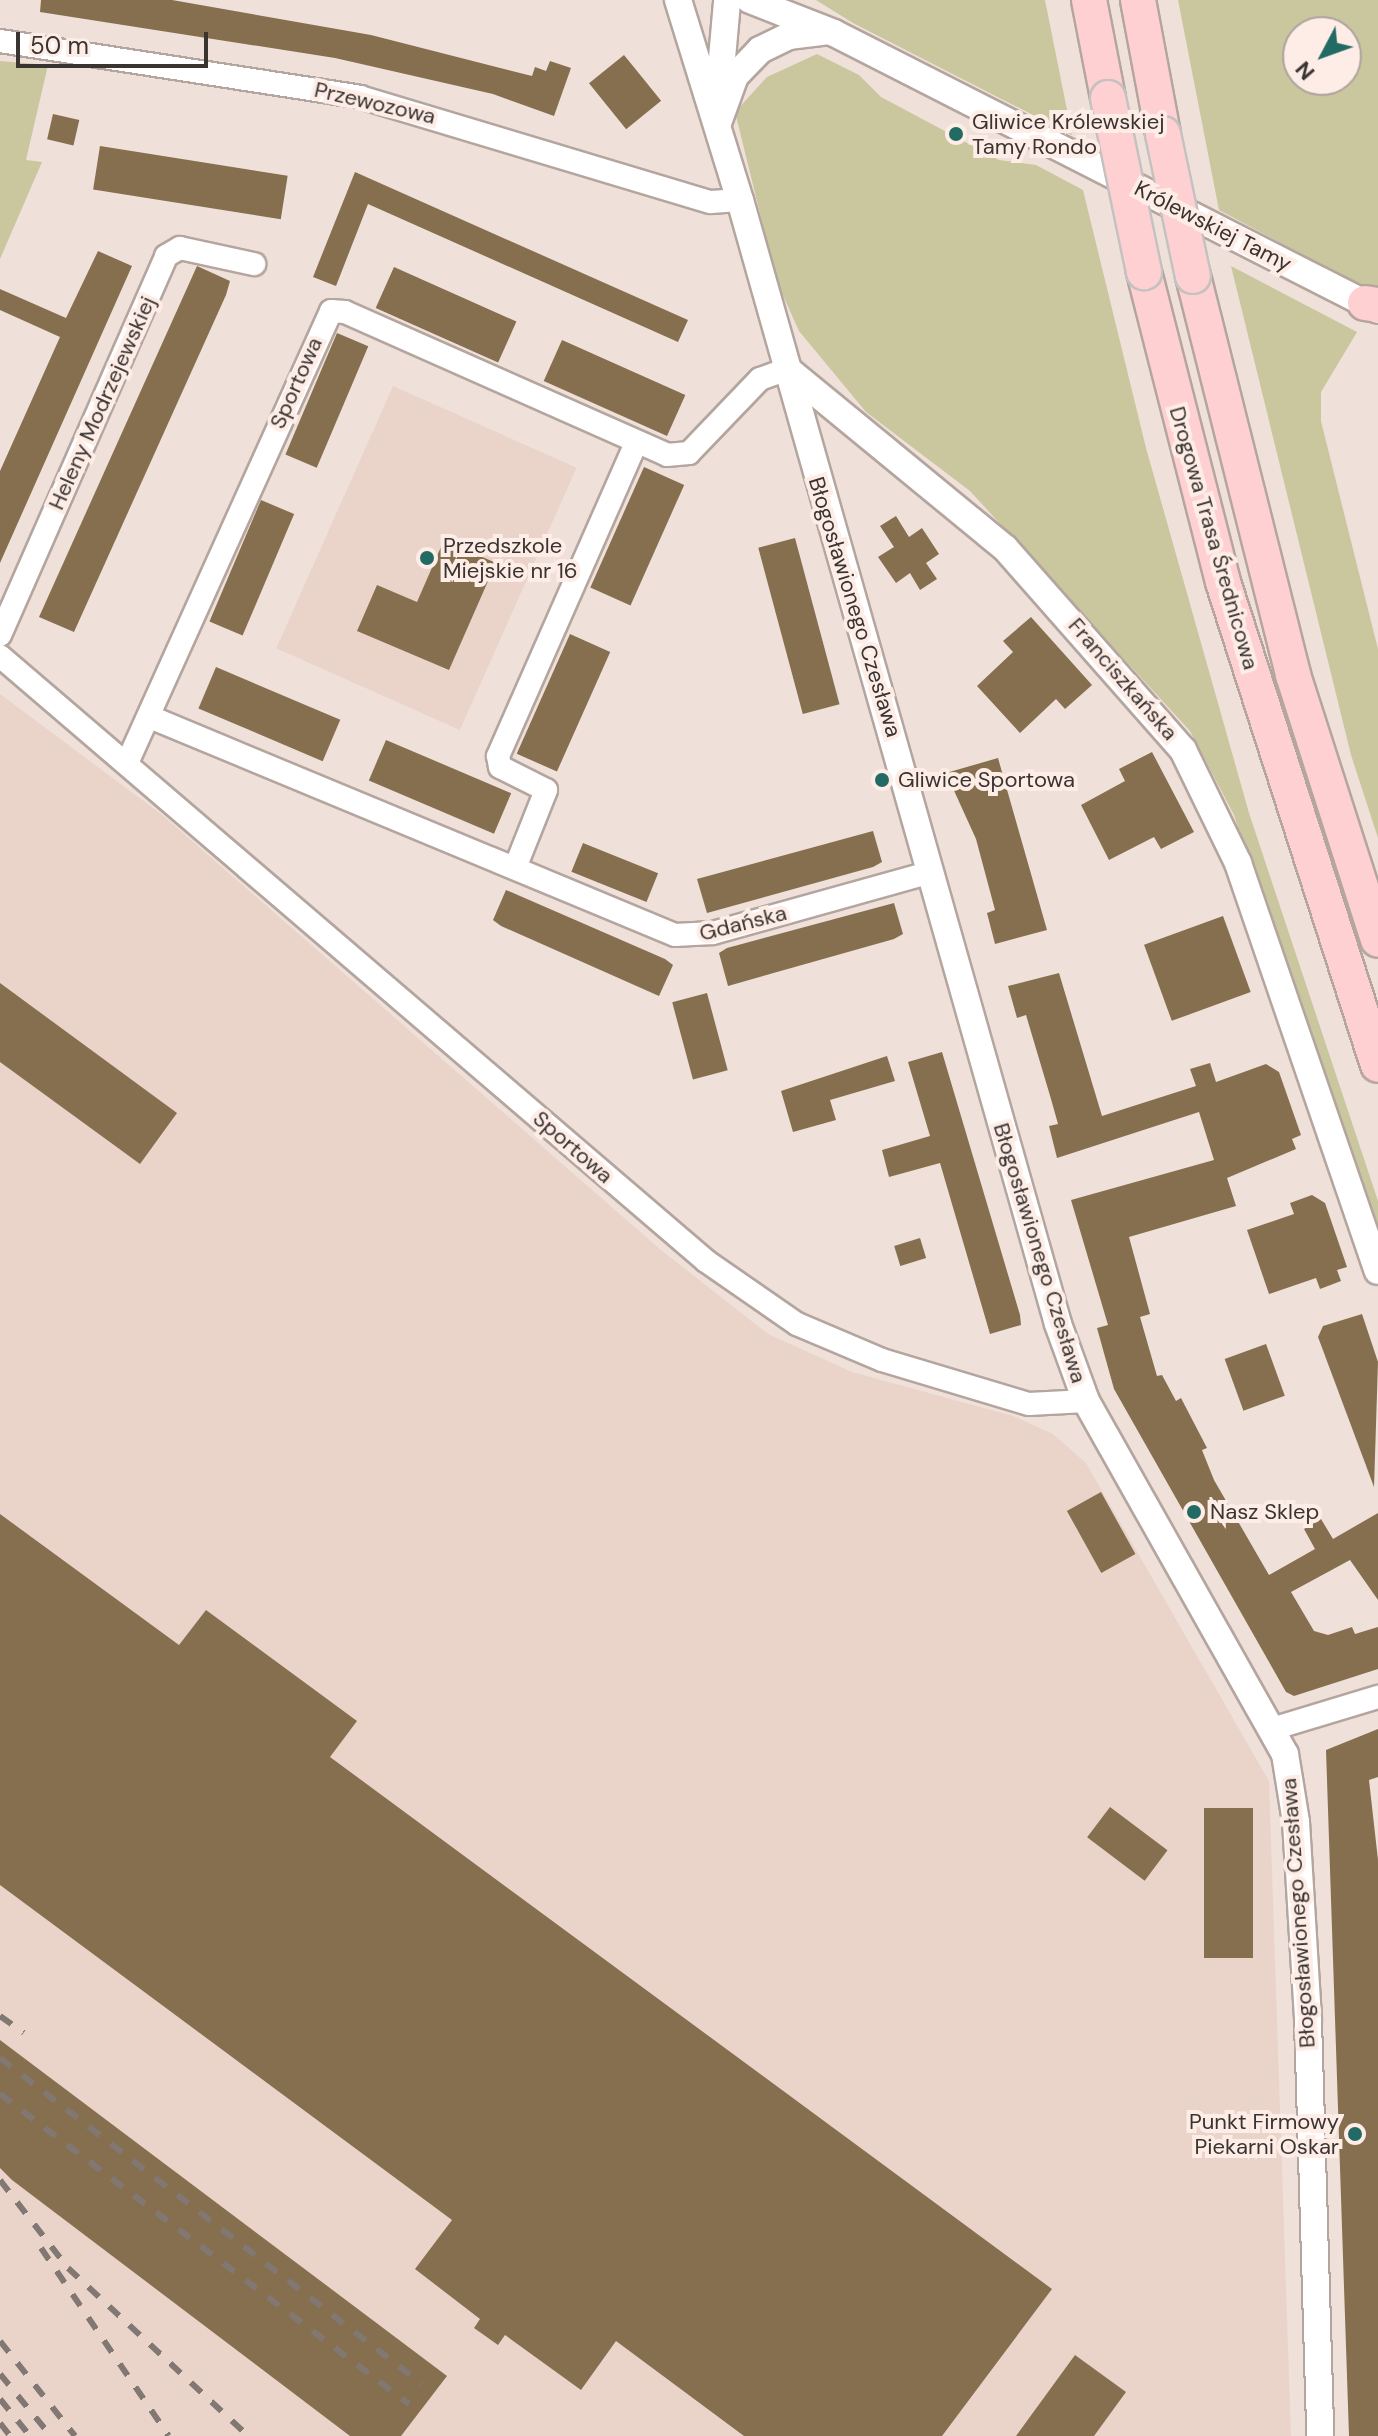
<!DOCTYPE html>
<html>
<head>
<meta charset="utf-8">
<style>
	body { margin:0 }
	#map { position:relative; width:1378px; height:2436px; overflow:hidden; background:#efe0d9; font-family:"DM Sans",sans-serif }
	div>[style] { position:absolute }
	[style*='--x'] { left:calc(var(--x)*1px); top:calc(var(--y)*1px); width:calc(var(--w)*1px); rotate:calc(var(--a)*1deg) }
	.built>* { inset:0; background:#ead4c9; transform-origin:0 0 }
	.green>* { inset:0; background:#cac69e }
	.building>* { inset:0; background:#866f4f; transform-origin:0 0 }
	.roads { filter:drop-shadow(2px 0 #b4a59f) drop-shadow(-2px 0 #b4a59f) drop-shadow(0 2px #b4a59f) drop-shadow(0 -2px #b4a59f) }
	.minor>* { height:22px; margin:-11px; padding:0 11px; transform-origin:11px; border-radius:11px; background:#fff }
	.tertiary>* { height:26px; margin:-13px; padding:0 13px; transform-origin:13px; border-radius:13px; background:#fff }
	.primary>* { height:34px; margin:-17px; padding:0 17px; transform-origin:17px; border-radius:17px; background:#fed0d1 }
	.rail>* { height:6px; margin-top:-3px; transform-origin:0; background:repeating-linear-gradient(90deg,#817773 0 14px,transparent 0 28px) }
	.bridges { filter:drop-shadow(2px 0 #c4c2c1) drop-shadow(-2px 0 #c4c2c1) drop-shadow(0 2px #c4c2c1) drop-shadow(0 -2px #c4c2c1) }
	.primary-bridge>* { height:34px; margin:-17px; padding:0 17px; transform-origin:17px; border-radius:17px; background:#fed0d1 }
	.dots>* { width:22px; height:22px; translate:-50% -50%; box-sizing:border-box; border:4px solid #fdede6; border-radius:50% }
	span { translate:-50% -50%; white-space:nowrap; text-align:center; line-height:1.15; -webkit-text-stroke:8px #fdede6; paint-order:stroke }
	.street-label { font-size:22px; color:#3a3431 }
	.poi-label { font-size:22px; color:#3a3431 }
	.left { translate:0 -50%; text-align:left }
	.right { translate:-100% -50%; text-align:right }
	.north { position:absolute; left:1282px; top:16px; width:80px; height:80px; box-sizing:border-box; background:#fdede6; border:2px solid #afa39e; border-radius:50%; rotate:229deg; font-size:22px; font-weight:700; line-height:32px; text-align:center; color:#3a3431 }
	.north::after { content:''; display:block; margin:auto; width:28px; height:36px; background:#226b64; clip-path:polygon(50% 0,100% 100%,50% 72%,0 100%) }
	.scale { position:absolute; left:16px; top:32px; width:192px; height:36px; box-sizing:border-box; border:4px solid #3a3431; border-top:0; padding-left:10px; font-size:24px; line-height:28px; white-space:nowrap; color:#3a3431; -webkit-text-stroke:6px #fdede6; paint-order:stroke }
</style>
</head>
<body>
<div id="map">
	<div class="built">
		<div style="left:393px;top:386px;width:201px;height:287px;rotate:24deg"></div>
		<div style="clip-path:polygon(0 694px,161px 814px,661px 1250px,768px 1334px,852px 1372px,1013px 1416px,1053px 1434px,1086px 1463px,1269px 1781px,1291px 2436px,0 2436px)"></div>
	</div>
	<div class="green">
		<div style="clip-path:polygon(816px 0,1045px 0,1072px 135px,853px 23px)"></div>
		<div style="clip-path:polygon(evenodd,1178px 0,1378px 0,1378px 295px,1219px 210px,1178px 0,1298px 32px,1346px 32px,1346px 80px,1298px 80px,1298px 32px)"></div>
		<div style="clip-path:polygon(817px 54px,859px 75px,881px 97px,999px 160px,1036px 165px,1083px 190px,1146px 448px,1249px 813px,1378px 1201px,1378px 1246px,1234px 815px,1190px 731px,970px 491px,866px 412px,799px 331px,777px 282px,735px 112px,767px 77px)"></div>
		<div style="clip-path:polygon(0 61px,48px 65px,26px 160px,42px 162px,0 259px)"></div>
		<div style="clip-path:polygon(1231px 266px,1357px 332px,1321px 392px,1321px 421px,1378px 649px,1378px 838px,1351px 755px)"></div>
	</div>
	<div class="building">
		<div style="clip-path:polygon(41px 0,172px 0,371px 35px,532px 76px,535px 67px,546px 71px,550px 61px,571px 68px,554px 116px,493px 94px,335px 58px,40px 12px)"></div>
		<div style="left:624px;top:55px;width:59px;height:45px;rotate:51deg"></div>
		<div style="left:53px;top:114px;width:27px;height:26px;rotate:13deg"></div>
		<div style="left:100px;top:146px;width:190px;height:44px;rotate:9deg"></div>
		<div style="clip-path:polygon(355px 172px,688px 320px,678px 342px,368px 204px,336px 286px,313px 277px)"></div>
		<div style="clip-path:polygon(98px 251px,132px 266px,0 563px,0 471px,60px 337px,0 310px,0 289px,66px 318px)"></div>
		<div style="clip-path:polygon(197px 266px,230px 281px,226px 295px,74px 632px,39px 617px)"></div>
		<div style="left:394px;top:267px;width:134px;height:45px;rotate:24deg"></div>
		<div style="left:337px;top:333px;width:34px;height:132px;rotate:23deg"></div>
		<div style="left:562px;top:340px;width:135px;height:45px;rotate:24deg"></div>
		<div style="left:644px;top:467px;width:44px;height:132px;rotate:24deg"></div>
		<div style="left:261px;top:500px;width:36px;height:132px;rotate:23deg"></div>
		<div style="clip-path:polygon(896px 516px,909px 537px,922px 528px,939px 554px,926px 563px,937px 579px,920px 590px,910px 573px,896px 583px,878px 557px,894px 547px,880px 526px)"></div>
		<div style="left:795px;top:538px;width:172px;height:38px;rotate:75deg"></div>
		<div style="clip-path:polygon(444px 540px,496px 563px,449px 670px,357px 631px,377px 585px,417px 602px)"></div>
		<div style="clip-path:polygon(1031px 617px,1092px 685px,1065px 709px,1056px 699px,1020px 733px,977px 686px,1013px 652px,1003px 641px)"></div>
		<div style="left:570px;top:634px;width:44px;height:131px;rotate:24deg"></div>
		<div style="left:216px;top:667px;width:135px;height:45px;rotate:23deg"></div>
		<div style="left:386px;top:740px;width:136px;height:44px;rotate:23deg"></div>
		<div style="clip-path:polygon(1152px 752px,1194px 832px,1161px 849px,1154px 837px,1109px 860px,1081px 805px,1125px 781px,1119px 769px)"></div>
		<div style="clip-path:polygon(998px 758px,1047px 930px,995px 944px,987px 913px,995px 910px,976px 839px,946px 773px)"></div>
		<div style="clip-path:polygon(873px 831px,882px 862px,873px 867px,707px 913px,697px 879px)"></div>
		<div style="left:583px;top:843px;width:81px;height:31px;rotate:22deg"></div>
		<div style="clip-path:polygon(506px 890px,665px 959px,673px 965px,659px 996px,501px 926px,493px 920px)"></div>
		<div style="clip-path:polygon(894px 903px,903px 934px,894px 939px,728px 986px,719px 953px,727px 948px)"></div>
		<div style="left:1223px;top:916px;width:81px;height:84px;rotate:70deg"></div>
		<div style="clip-path:polygon(1059px 973px,1102px 1116px,1196px 1086px,1190px 1069px,1210px 1063px,1216px 1082px,1266px 1064px,1279px 1072px,1301px 1135px,1292px 1139px,1296px 1149px,1227px 1178px,1236px 1206px,1129px 1237px,1150px 1314px,1140px 1317px,1157px 1376px,1162px 1375px,1176px 1401px,1181px 1398px,1207px 1448px,1202px 1450px,1214px 1480px,1269px 1575px,1315px 1549px,1304px 1529px,1321px 1519px,1333px 1539px,1378px 1513px,1378px 1600px,1350px 1560px,1291px 1592px,1314px 1631px,1328px 1635px,1352px 1627px,1355px 1634px,1378px 1627px,1378px 1669px,1294px 1696px,1286px 1692px,1114px 1389px,1097px 1328px,1108px 1325px,1071px 1200px,1214px 1160px,1199px 1112px,1057px 1158px,1049px 1126px,1058px 1124px,1051px 1099px,1026px 1015px,1017px 1018px,1008px 986px)"></div>
		<div style="clip-path:polygon(0 983px,177px 1113px,140px 1164px,0 1062px)"></div>
		<div style="left:707px;top:993px;width:80px;height:36px;rotate:75deg"></div>
		<div style="clip-path:polygon(942px 1052px,1020px 1315px,1021px 1325px,990px 1334px,940px 1163px,889px 1177px,882px 1150px,930px 1136px,908px 1062px)"></div>
		<div style="clip-path:polygon(887px 1056px,895px 1081px,830px 1100px,836px 1120px,793px 1132px,781px 1091px)"></div>
		<div style="clip-path:polygon(1312px 1195px,1325px 1203px,1347px 1267px,1337px 1270px,1341px 1281px,1320px 1289px,1316px 1278px,1269px 1294px,1247px 1230px,1294px 1214px,1290px 1203px)"></div>
		<div style="left:920px;top:1238px;width:21px;height:27px;rotate:73deg"></div>
		<div style="clip-path:polygon(1362px 1314px,1378px 1362px,1374px 1487px,1318px 1337px,1323px 1326px)"></div>
		<div style="left:1266px;top:1344px;width:55px;height:44px;rotate:70deg"></div>
		<div style="left:1101px;top:1492px;width:71px;height:39px;rotate:61deg"></div>
		<div style="clip-path:polygon(0 1514px,179px 1645px,206px 1610px,357px 1721px,330px 1757px,1052px 2289px,942px 2436px,744px 2436px,616px 2341px,581px 2390px,505px 2335px,498px 2345px,474px 2328px,480px 2319px,415px 2269px,452px 2220px,0 1885px)"></div>
		<div style="clip-path:polygon(1378px 1729px,1378px 1777px,1369px 1780px,1378px 1860px,1378px 2436px,1349px 2436px,1326px 1750px)"></div>
		<div style="left:1110px;top:1807px;width:72px;height:38px;rotate:37deg"></div>
		<div style="left:1253px;top:1808px;width:150px;height:49px;rotate:90deg"></div>
		<div style="clip-path:polygon(0 2040px,447px 2376px,401px 2436px,350px 2436px,12px 2180px,0 2168px)"></div>
		<div style="clip-path:polygon(1075px 2355px,1126px 2392px,1094px 2436px,1016px 2436px)"></div>
	</div>
	<div class="roads">
		<div class="minor">
			<div style="--x:0;--y:41;--w:364;--a:8.8"></div>
			<div style="--x:360;--y:97;--w:366;--a:16.7"></div>
			<div style="--x:711;--y:202;--w:29;--a:-4"></div>
			<div style="--x:0;--y:635;--w:414;--a:-66.3"></div>
			<div style="--x:166;--y:256;--w:16;--a:-30"></div>
			<div style="--x:180;--y:248;--w:76;--a:12.2"></div>
			<div style="--x:0;--y:656;--w:930;--a:40.59"></div>
			<div style="--x:706;--y:1261;--w:111;--a:34.7"></div>
			<div style="--x:797;--y:1324;--w:92;--a:23"></div>
			<div style="--x:882;--y:1360;--w:153;--a:16.7"></div>
			<div style="--x:1029;--y:1404;--w:57;--a:-3"></div>
			<div style="--x:150;--y:717;--w:568;--a:22.55"></div>
			<div style="--x:675;--y:935;--w:38;--a:-3"></div>
			<div style="--x:713;--y:933;--w:226;--a:-15.6"></div>
			<div style="--x:127;--y:763;--w:496;--a:-65.7"></div>
			<div style="--x:331;--y:311;--w:14;--a:4"></div>
			<div style="--x:345;--y:312;--w:352;--a:23.9"></div>
			<div style="--x:667;--y:455;--w:22;--a:-5"></div>
			<div style="--x:689;--y:453;--w:103;--a:-46.2"></div>
			<div style="--x:760;--y:379;--w:29;--a:-20"></div>
			<div style="--x:515;--y:868;--w:84;--a:-68.3"></div>
			<div style="--x:546;--y:790;--w:51;--a:-153.4"></div>
			<div style="--x:500;--y:767;--w:11;--a:-100"></div>
			<div style="--x:498;--y:756;--w:342;--a:-66.2"></div>
			<div style="--x:1275;--y:1728;--w:108;--a:-16.8"></div>
		</div>
		<div class="tertiary">
			<div style="--x:678;--y:0;--w:209;--a:72.8"></div>
			<div style="--x:740;--y:200;--w:1168;--a:74.2"></div>
			<div style="--x:1058;--y:1324;--w:82;--a:70"></div>
			<div style="--x:1086;--y:1401;--w:405;--a:60.6"></div>
			<div style="--x:1285;--y:1754;--w:69;--a:80.8"></div>
			<div style="--x:1296;--y:1822;--w:199;--a:86.5"></div>
			<div style="--x:1308;--y:2021;--w:415;--a:88.3"></div>
			<div style="--x:750;--y:0;--w:90;--a:21.4"></div>
			<div style="--x:834;--y:33;--w:610;--a:26.98"></div>
			<div style="--x:718;--y:103;--w:100;--a:-84.9"></div>
			<div style="--x:718;--y:123;--w:50;--a:-70.1"></div>
			<div style="--x:735;--y:76;--w:36;--a:-46"></div>
			<div style="--x:760;--y:50;--w:32;--a:-26"></div>
			<div style="--x:789;--y:36;--w:34;--a:-7"></div>
			<div style="--x:787;--y:369;--w:282;--a:39.4"></div>
			<div style="--x:1005;--y:548;--w:269;--a:48.6"></div>
			<div style="--x:1183;--y:750;--w:126;--a:64"></div>
			<div style="--x:1238;--y:863;--w:431;--a:71.1"></div>
		</div>
		<div class="primary">
			<div style="--x:1089;--y:0;--w:100;--a:79"></div>
			<div style="--x:1138;--y:0;--w:136;--a:79.4"></div>
			<div style="--x:1144;--y:272;--w:320;--a:75.7"></div>
			<div style="--x:1223;--y:582;--w:507;--a:72.21"></div>
			<div style="--x:1193;--y:276;--w:411;--a:75.9"></div>
			<div style="--x:1293;--y:675;--w:278;--a:72.2"></div>
			<div style="--x:1365;--y:303;--w:13;--a:9"></div>
		</div>
	</div>
	<div class="rail">
		<div style="--x:0;--y:2016;--w:29;--a:35"></div>
		<div style="--x:0;--y:2058;--w:533;--a:37.69"></div>
		<div style="--x:0;--y:2094;--w:513;--a:37.16"></div>
		<div style="--x:0;--y:2180;--w:111;--a:52.3"></div>
		<div style="--x:68;--y:2268;--w:246;--a:43"></div>
		<div style="--x:41;--y:2248;--w:227;--a:55.8"></div>
		<div style="--x:0;--y:2341;--w:121;--a:51.7"></div>
		<div style="--x:0;--y:2374;--w:80;--a:50.6"></div>
		<div style="--x:0;--y:2399;--w:48;--a:51"></div>
		<div style="--x:0;--y:2423;--w:16;--a:52"></div>
	</div>
	<div class="bridges">
		<div class="primary-bridge">
			<div style="--x:1108;--y:98;--w:178;--a:78.3"></div>
			<div style="--x:1163;--y:134;--w:145;--a:78.1"></div>
		</div>
	</div>
	<div class="dots">
		<div style="left:956px;top:134px;background:#226b64"></div>
		<div style="left:427px;top:558px;background:#226b64"></div>
		<div style="left:882px;top:780px;background:#226b64"></div>
		<div style="left:1194px;top:1512px;background:#226b64"></div>
		<div style="left:1355px;top:2134px;background:#226b64"></div>
	</div>
	<div class="street-label">
		<span style="left:375px;top:103px;rotate:13deg">Przewozowa</span>
		<span style="left:1213px;top:226px;rotate:27deg">Królewskiej Tamy</span>
		<span style="left:296px;top:383px;rotate:-66deg">Sportowa</span>
		<span style="left:102px;top:403px;rotate:-66deg">Heleny Modrzejewskiej</span>
		<span style="left:1214px;top:538px;rotate:74deg">Drogowa Trasa Średnicowa</span>
		<span style="left:855px;top:607px;rotate:73deg">Błogosławionego Czesława</span>
		<span style="left:1123px;top:679px;rotate:49deg">Franciszkańska</span>
		<span style="left:743px;top:923px;rotate:-14deg">Gdańska</span>
		<span style="left:573px;top:1147px;rotate:41deg">Sportowa</span>
		<span style="left:1040px;top:1253px;rotate:73deg">Błogosławionego Czesława</span>
		<span style="left:1298px;top:1913px;rotate:-94deg">Błogosławionego Czesława</span>
	</div>
	<div class="poi-label">
		<span class="left" style="left:972px;top:134px">Gliwice Królewskiej<br>Tamy Rondo</span>
		<span class="left" style="left:443px;top:558px">Przedszkole<br>Miejskie nr 16</span>
		<span class="left" style="left:898px;top:780px">Gliwice Sportowa</span>
		<span class="left" style="left:1210px;top:1512px">Nasz Sklep</span>
		<span class="right" style="left:1339px;top:2134px">Punkt Firmowy<br>Piekarni Oskar</span>
	</div>
	<div class="north">N</div>
	<div class="scale">50 m</div>
</div>
</body>
</html>
